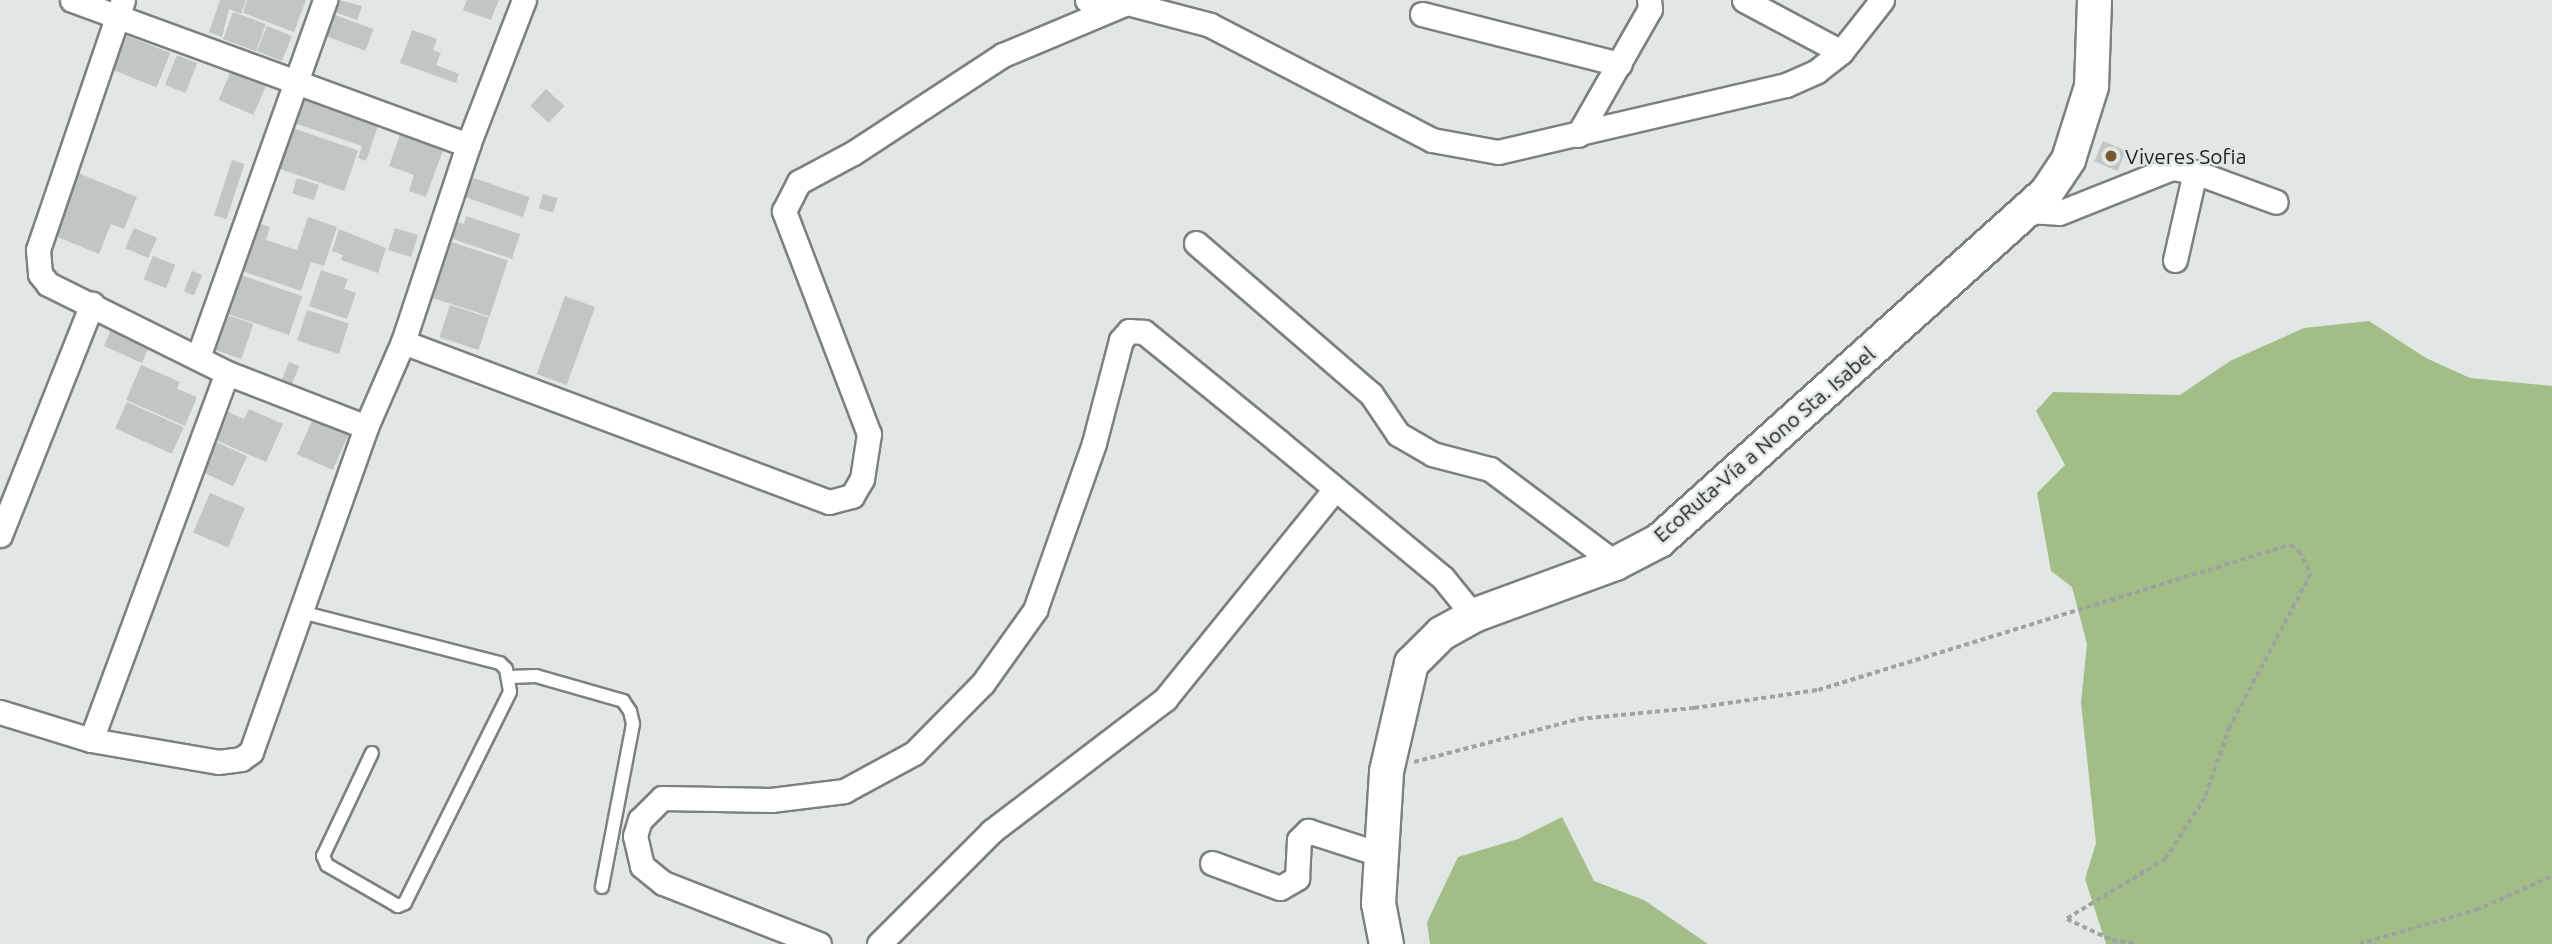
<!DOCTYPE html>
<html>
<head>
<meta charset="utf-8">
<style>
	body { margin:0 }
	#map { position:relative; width:2552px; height:944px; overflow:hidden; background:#e0e7e4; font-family:Ubuntu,sans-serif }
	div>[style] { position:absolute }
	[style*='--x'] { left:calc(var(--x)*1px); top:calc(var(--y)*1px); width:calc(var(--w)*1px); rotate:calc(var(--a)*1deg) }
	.green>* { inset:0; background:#a2be86 }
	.building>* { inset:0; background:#c2c6c2; transform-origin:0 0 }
	.path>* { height:3.5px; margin-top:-1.75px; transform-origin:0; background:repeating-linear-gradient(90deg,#9da3a1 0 5px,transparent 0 8.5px) }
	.roads { filter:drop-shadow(2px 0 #7c817f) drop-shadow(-2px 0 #7c817f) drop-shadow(0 2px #7c817f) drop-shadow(0 -2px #7c817f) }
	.service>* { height:12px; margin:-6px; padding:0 6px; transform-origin:6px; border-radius:6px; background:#fff }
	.minor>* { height:23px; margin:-11.5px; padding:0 11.5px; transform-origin:11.5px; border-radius:11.5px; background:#fff }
	.secondary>* { height:33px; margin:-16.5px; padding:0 16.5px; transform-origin:16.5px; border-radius:16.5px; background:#fff }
	.dots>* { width:19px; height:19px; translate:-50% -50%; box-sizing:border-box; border:4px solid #e0e7e4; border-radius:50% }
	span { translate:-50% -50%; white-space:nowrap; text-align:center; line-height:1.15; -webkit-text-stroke:5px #e0e7e4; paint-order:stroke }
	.poi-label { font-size:21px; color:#1c1f1e }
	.left { translate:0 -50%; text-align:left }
	.street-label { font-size:21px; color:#1c1f1e }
</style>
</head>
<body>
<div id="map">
	<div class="green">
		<div style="clip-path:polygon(2369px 321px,2426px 358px,2470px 378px,2552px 386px,2552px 944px,2106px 944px,2085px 879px,2096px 843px,2081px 702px,2087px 644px,2072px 587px,2051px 571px,2037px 493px,2065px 465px,2036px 411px,2053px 392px,2180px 395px,2230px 361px,2304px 328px)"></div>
		<div style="clip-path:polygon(1562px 817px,1594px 881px,1644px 900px,1708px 944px,1430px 944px,1427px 922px,1458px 857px,1518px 839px)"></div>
	</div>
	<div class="building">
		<div style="clip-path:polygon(220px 0,246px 0,241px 14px,229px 9px,222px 37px,209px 32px)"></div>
		<div style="clip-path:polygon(247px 0,306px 0,294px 32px,243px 13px)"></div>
		<div style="clip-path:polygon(339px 0,362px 6px,357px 20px,335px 12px)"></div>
		<div style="clip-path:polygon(467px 0,499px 0,491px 20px,463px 10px)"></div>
		<div style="left:233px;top:12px;width:35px;height:29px;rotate:20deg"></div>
		<div style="left:332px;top:14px;width:44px;height:23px;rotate:20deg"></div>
		<div style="left:267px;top:26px;width:27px;height:27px;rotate:22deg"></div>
		<div style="clip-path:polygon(412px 30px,437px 39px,433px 50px,441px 53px,436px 65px,459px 74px,456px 83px,400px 63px)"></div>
		<div style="left:123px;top:34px;width:51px;height:37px;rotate:22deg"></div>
		<div style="left:177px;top:55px;width:22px;height:32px;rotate:22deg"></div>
		<div style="left:233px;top:66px;width:38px;height:37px;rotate:23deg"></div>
		<div style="left:546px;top:89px;width:25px;height:23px;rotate:43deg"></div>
		<div style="clip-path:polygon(302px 97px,379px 123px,366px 161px,358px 158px,362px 146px,294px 123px)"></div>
		<div style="left:293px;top:128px;width:69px;height:43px;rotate:19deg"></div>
		<div style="clip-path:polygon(400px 135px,443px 150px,426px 197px,409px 191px,414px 175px,389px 166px)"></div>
		<div style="left:2103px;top:141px;width:25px;height:22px;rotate:23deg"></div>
		<div style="left:232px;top:160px;width:13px;height:58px;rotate:18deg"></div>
		<div style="clip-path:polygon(78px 173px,137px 197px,124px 229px,111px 224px,99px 254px,53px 235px)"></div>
		<div style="left:471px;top:177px;width:62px;height:21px;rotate:19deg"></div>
		<div style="left:297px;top:178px;width:23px;height:16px;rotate:18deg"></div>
		<div style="left:543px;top:194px;width:15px;height:15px;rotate:16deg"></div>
		<div style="clip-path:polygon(466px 216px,520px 234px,512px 259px,450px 238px,456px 221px,464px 224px)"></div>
		<div style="clip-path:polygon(308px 217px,337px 227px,324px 266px,311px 262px,301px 291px,239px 270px,255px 222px,270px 227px,266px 240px,297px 250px)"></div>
		<div style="left:134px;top:228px;width:25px;height:22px;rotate:23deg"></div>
		<div style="left:395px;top:228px;width:24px;height:23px;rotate:17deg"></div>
		<div style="clip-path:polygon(339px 229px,386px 248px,378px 273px,341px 260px,343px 255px,332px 251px)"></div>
		<div style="left:448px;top:241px;width:63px;height:59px;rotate:18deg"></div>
		<div style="left:153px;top:256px;width:24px;height:25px;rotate:22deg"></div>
		<div style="clip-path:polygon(321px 270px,348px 279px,344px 289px,356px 293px,347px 319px,309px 306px)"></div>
		<div style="left:192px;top:271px;width:11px;height:22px;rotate:22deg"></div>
		<div style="left:238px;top:274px;width:68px;height:41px;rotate:19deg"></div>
		<div style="left:565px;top:296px;width:32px;height:83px;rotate:20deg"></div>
		<div style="left:450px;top:305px;width:41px;height:34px;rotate:18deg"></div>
		<div style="left:307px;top:310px;width:44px;height:32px;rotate:18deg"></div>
		<div style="left:224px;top:314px;width:31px;height:37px;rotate:19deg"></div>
		<div style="clip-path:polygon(113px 324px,153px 337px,142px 363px,104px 346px)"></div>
		<div style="left:289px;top:362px;width:11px;height:19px;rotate:22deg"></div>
		<div style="clip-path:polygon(141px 365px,180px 382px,177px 389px,197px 397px,185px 426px,126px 400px)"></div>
		<div style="left:127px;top:402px;width:62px;height:29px;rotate:24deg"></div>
		<div style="clip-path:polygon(249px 409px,283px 424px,266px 462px,211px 438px,224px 410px,244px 419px)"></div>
		<div style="left:315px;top:414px;width:39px;height:44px;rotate:24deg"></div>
		<div style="left:210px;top:439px;width:41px;height:33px;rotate:25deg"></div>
		<div style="left:210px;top:493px;width:38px;height:43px;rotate:23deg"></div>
	</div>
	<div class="path">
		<div style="--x:1414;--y:762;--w:171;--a:-14.6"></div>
		<div style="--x:1579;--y:719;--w:116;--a:-5.5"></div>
		<div style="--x:1694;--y:708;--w:125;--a:-8.3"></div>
		<div style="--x:1818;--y:690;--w:494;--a:-17.1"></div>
		<div style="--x:2290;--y:545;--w:11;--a:34"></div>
		<div style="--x:2299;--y:551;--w:26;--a:62"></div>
		<div style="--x:2311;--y:574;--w:173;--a:117.9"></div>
		<div style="--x:2230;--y:727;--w:75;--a:109.4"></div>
		<div style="--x:2205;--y:798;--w:72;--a:122.6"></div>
		<div style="--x:2166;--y:859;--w:116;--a:148.8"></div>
		<div style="--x:2067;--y:919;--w:50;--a:25"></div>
		<div style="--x:2112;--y:940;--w:26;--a:9"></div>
		<div style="--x:2359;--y:944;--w:122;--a:-16.2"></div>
		<div style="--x:2476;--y:910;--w:83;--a:-24.1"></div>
	</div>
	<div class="roads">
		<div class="service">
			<div style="--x:301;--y:612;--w:205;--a:14.4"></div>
			<div style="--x:500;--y:663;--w:8;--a:45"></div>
			<div style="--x:506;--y:669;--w:23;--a:80"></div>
			<div style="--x:510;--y:692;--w:236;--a:116.5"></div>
			<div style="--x:405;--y:903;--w:8;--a:157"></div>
			<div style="--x:398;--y:906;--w:82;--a:-150"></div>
			<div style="--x:327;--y:865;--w:10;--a:-114"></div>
			<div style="--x:323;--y:856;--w:114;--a:-64.6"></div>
			<div style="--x:510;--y:677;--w:26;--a:-2"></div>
			<div style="--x:536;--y:676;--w:91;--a:16"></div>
			<div style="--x:623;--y:701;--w:12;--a:55"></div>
			<div style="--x:630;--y:711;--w:13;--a:77"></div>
			<div style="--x:633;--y:724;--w:166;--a:100.8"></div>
		</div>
		<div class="minor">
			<div style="--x:72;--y:0;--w:422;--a:20.1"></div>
			<div style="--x:123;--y:0;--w:264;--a:108.8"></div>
			<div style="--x:38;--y:250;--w:24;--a:85"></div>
			<div style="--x:40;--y:274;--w:13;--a:51"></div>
			<div style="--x:48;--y:284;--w:200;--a:26.4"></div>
			<div style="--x:227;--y:373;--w:149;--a:21.2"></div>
			<div style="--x:1087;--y:0;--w:40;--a:4.3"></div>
			<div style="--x:1127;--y:3;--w:86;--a:14.8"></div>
			<div style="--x:1210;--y:25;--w:250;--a:27.4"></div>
			<div style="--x:1432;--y:140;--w:67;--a:10.3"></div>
			<div style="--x:1498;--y:152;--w:296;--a:-13.1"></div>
			<div style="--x:1786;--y:85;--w:34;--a:-24"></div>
			<div style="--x:1817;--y:71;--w:31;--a:-38"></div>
			<div style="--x:1841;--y:52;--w:66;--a:-51.7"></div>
			<div style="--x:1744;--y:0;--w:110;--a:28.2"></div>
			<div style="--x:1422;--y:14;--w:204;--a:14.2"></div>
			<div style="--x:1578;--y:135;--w:145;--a:-60.3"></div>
			<div style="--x:1650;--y:9;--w:9;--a:-96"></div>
			<div style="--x:2025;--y:211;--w:34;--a:3"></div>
			<div style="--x:2059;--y:213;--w:122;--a:-21.7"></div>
			<div style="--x:2172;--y:168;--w:23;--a:10"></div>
			<div style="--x:2195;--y:172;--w:86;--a:20.3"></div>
			<div style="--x:1196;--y:243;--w:231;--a:40.8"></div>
			<div style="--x:1371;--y:394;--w:48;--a:56"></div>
			<div style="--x:1398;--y:434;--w:39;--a:30"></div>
			<div style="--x:1432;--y:454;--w:60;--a:14.5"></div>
			<div style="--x:1490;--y:469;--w:156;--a:36.9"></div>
			<div style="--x:2175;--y:260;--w:90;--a:-77.2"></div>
			<div style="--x:403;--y:342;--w:455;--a:20.6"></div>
			<div style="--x:829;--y:502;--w:24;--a:-15"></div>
			<div style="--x:852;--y:496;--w:20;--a:-60"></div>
			<div style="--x:862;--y:479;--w:46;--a:-81.2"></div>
			<div style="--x:869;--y:434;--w:239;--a:-110.9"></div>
			<div style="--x:784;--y:211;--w:33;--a:-63"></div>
			<div style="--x:799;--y:182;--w:61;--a:-28.2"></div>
			<div style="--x:853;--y:153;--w:179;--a:-33.2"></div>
			<div style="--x:1003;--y:55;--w:134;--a:-22.8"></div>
			<div style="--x:198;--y:357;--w:379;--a:-70.4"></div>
			<div style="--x:0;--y:535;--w:249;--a:-68.3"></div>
			<div style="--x:0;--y:712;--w:95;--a:17.1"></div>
			<div style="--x:91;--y:740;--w:129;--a:9.8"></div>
			<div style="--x:218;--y:762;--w:23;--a:-7"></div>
			<div style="--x:241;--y:759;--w:12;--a:-35"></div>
			<div style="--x:251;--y:752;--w:345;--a:-70.5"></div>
			<div style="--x:366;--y:427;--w:93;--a:-66.5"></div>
			<div style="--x:403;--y:342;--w:207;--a:-71.7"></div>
			<div style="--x:468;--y:145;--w:155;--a:-68.9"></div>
			<div style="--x:91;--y:740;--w:391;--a:-69.7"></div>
			<div style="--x:1212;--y:863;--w:72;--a:20.2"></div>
			<div style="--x:1280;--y:888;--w:20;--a:-30"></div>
			<div style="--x:1297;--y:878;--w:38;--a:-87"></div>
			<div style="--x:1299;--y:840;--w:13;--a:-45"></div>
			<div style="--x:1308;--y:831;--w:75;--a:17.9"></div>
			<div style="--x:819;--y:944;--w:168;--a:-158.6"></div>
			<div style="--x:663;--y:883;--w:27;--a:-141"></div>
			<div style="--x:642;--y:866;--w:31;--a:-103"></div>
			<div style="--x:635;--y:836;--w:17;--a:-73"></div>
			<div style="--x:640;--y:820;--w:31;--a:-45"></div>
			<div style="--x:662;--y:798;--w:109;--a:1.1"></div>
			<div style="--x:771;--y:800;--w:74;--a:-7"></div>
			<div style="--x:844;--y:791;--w:80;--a:-28.5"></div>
			<div style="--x:914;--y:753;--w:98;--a:-45.4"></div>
			<div style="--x:983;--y:683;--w:90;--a:-54.5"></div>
			<div style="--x:1035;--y:610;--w:177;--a:-70.5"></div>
			<div style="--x:1094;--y:443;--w:106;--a:-75.3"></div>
			<div style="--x:1121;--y:340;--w:12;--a:-48"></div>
			<div style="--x:1129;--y:331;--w:15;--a:4"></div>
			<div style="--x:1144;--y:332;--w:173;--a:39.1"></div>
			<div style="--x:1278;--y:441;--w:214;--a:39.7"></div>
			<div style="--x:1443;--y:578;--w:48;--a:51"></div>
			<div style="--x:879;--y:944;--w:160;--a:-45"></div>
			<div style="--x:992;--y:831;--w:218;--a:-37.3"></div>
			<div style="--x:1165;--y:699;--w:270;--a:-51"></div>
		</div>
		<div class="secondary">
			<div style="--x:1386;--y:944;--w:42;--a:-101"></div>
			<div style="--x:1378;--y:903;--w:132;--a:-86.5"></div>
			<div style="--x:1386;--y:771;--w:111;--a:-77"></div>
			<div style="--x:1411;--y:663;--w:42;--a:-45"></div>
			<div style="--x:1441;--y:633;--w:37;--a:-29"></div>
			<div style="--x:1473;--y:615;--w:151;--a:-20.1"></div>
			<div style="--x:1615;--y:563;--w:50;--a:-27.6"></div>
			<div style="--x:1659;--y:540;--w:520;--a:-41.96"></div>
			<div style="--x:2046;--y:192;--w:40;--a:-56"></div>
			<div style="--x:2068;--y:159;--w:77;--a:-72.5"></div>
			<div style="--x:2091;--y:86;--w:86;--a:-88"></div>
		</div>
	</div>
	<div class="dots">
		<div style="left:2111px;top:156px;background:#79582f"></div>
	</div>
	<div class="poi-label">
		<span class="left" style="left:2125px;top:156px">Viveres Sofia</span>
	</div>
	<div class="street-label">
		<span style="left:1764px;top:444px;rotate:-41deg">EcoRuta-Vía a Nono Sta. Isabel</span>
	</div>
</div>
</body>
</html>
